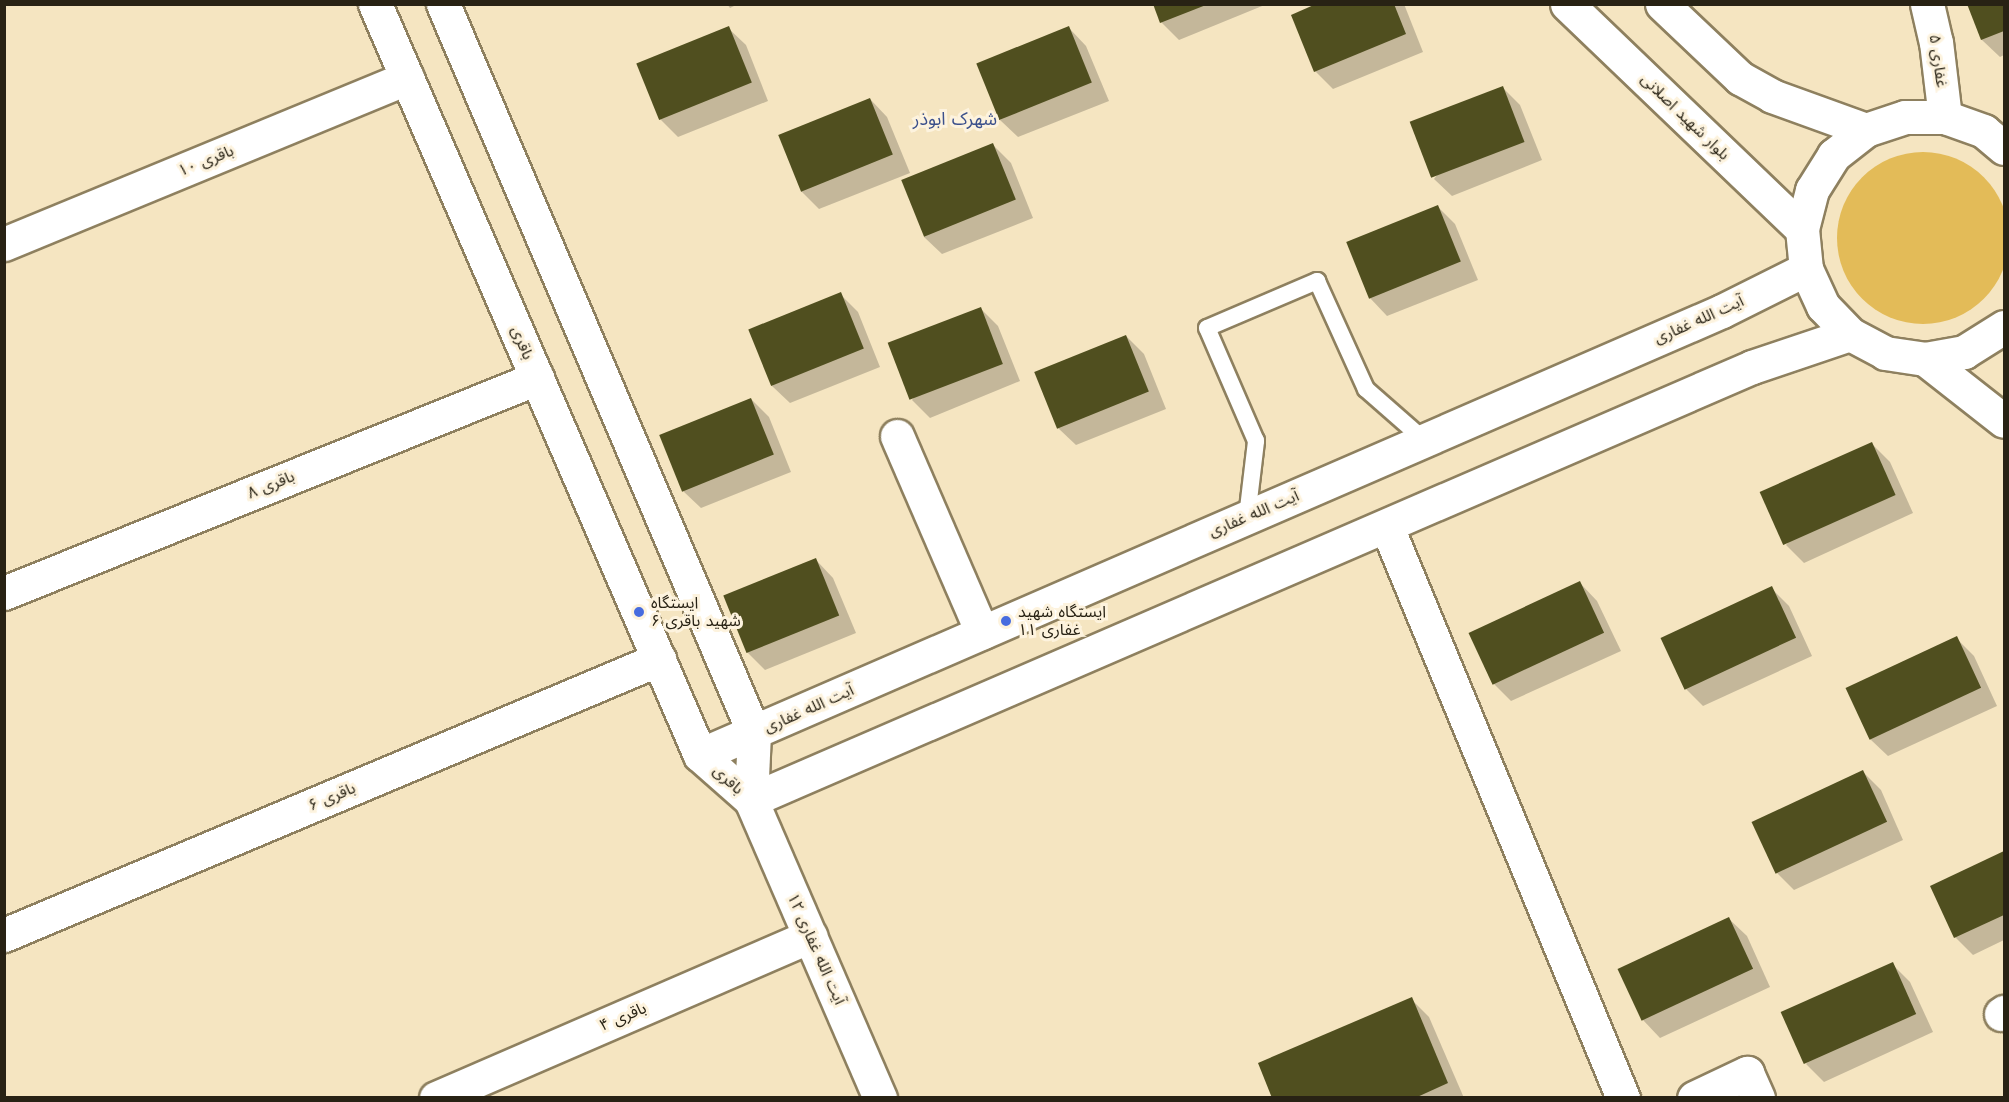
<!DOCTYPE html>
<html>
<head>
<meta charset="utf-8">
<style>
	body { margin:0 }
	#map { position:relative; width:2009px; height:1102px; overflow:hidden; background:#f5e5c1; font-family:"Work Sans","Noto Sans Arabic",sans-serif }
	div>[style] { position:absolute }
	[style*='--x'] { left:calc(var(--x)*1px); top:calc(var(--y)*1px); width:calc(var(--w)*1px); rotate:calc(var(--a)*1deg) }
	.green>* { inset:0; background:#e3bb58 }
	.round { border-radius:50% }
	.shadow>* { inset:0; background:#0003 }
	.building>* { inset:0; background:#504f1f; transform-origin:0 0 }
	.roads { filter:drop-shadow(2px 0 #8e805f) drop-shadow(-2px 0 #8e805f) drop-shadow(0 2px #8e805f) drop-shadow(0 -2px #8e805f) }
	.lane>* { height:16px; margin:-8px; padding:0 8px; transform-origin:8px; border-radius:8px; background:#fff }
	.street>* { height:33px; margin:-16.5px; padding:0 16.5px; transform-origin:16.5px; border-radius:16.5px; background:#fff }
	.secondary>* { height:33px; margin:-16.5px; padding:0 16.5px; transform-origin:16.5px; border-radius:16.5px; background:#fff }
	.dots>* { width:16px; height:16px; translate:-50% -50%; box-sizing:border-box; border:3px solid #fdf3de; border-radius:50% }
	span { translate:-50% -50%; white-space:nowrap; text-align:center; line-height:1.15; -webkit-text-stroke:6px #fdf3de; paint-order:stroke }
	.street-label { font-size:16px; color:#282214 }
	.poi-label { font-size:16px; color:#282214 }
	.left { translate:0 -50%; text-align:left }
	.neighbourhood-label { font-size:18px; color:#3b508b }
	.frame { position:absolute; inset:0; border:6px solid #282214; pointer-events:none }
</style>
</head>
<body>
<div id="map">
	<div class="green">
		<div class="round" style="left:1837px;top:152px;width:172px;height:172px"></div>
	</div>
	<div class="shadow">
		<div style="clip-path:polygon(727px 4px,738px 4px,730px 8px)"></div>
		<div style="clip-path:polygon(1155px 4px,1267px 4px,1179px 40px,1161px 22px)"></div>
		<div style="clip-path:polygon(1320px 4px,1404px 4px,1423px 52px,1333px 89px,1315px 71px)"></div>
		<div style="clip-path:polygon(1969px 4px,2004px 4px,2004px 55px,2000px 57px,1982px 40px)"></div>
		<div style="clip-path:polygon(728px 28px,746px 45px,768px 101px,678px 137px,660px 119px)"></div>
		<div style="clip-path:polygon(1069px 28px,1086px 46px,1109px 101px,1018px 137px,1000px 120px)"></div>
		<div style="clip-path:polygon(1502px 87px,1520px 105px,1542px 160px,1452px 196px,1434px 179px)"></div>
		<div style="clip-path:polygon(870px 99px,887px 117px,910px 173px,819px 209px,801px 191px)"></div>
		<div style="clip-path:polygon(993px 145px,1011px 163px,1033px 218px,942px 254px,924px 237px)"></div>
		<div style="clip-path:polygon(1438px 207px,1455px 224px,1478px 280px,1387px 316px,1370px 298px)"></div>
		<div style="clip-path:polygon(840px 294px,858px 312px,880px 367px,790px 403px,772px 386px)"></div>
		<div style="clip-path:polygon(981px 309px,998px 326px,1020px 381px,930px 418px,912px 400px)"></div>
		<div style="clip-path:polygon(1126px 336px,1144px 354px,1166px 409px,1076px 445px,1058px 428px)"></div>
		<div style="clip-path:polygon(751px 399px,769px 417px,791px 472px,701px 508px,683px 491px)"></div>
		<div style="clip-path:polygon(1872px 444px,1890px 462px,1913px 513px,1804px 563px,1786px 545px)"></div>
		<div style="clip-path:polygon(816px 560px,833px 578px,856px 633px,765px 670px,747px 652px)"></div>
		<div style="clip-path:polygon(1580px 583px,1597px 601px,1621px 651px,1511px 701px,1493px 683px,1470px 633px)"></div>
		<div style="clip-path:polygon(1771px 588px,1789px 606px,1812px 656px,1703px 706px,1685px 688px)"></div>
		<div style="clip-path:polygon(1956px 638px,1974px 656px,1997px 706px,1888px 756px,1870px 739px)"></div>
		<div style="clip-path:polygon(1863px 772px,1881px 790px,1903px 840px,1794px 890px,1777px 873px,1753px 823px)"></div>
		<div style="clip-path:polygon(2004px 853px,2004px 940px,1973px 955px,1955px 937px,1932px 886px)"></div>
		<div style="clip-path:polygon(1729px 919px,1747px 936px,1770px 987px,1660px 1038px,1643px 1020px)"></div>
		<div style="clip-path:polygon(1892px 964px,1910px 982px,1933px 1032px,1824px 1082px,1806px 1064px)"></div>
		<div style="clip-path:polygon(1411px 999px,1429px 1017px,1464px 1098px,1274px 1098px)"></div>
	</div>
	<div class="building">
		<div style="clip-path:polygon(1153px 4px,1206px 4px,1206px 5px,1160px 23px)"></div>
		<div style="clip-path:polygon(1316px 4px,1394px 4px,1406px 34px,1314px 72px,1291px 15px)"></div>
		<div style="clip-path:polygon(1967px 4px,2004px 4px,2004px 31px,1981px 40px)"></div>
		<div style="left:729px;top:26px;width:61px;height:100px;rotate:68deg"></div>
		<div style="left:1069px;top:26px;width:61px;height:100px;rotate:68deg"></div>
		<div style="left:1503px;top:86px;width:60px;height:100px;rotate:69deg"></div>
		<div style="left:870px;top:98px;width:61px;height:99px;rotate:68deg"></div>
		<div style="left:993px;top:143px;width:61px;height:99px;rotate:68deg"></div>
		<div style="left:1438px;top:205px;width:61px;height:99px;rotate:68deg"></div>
		<div style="left:841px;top:292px;width:61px;height:100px;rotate:68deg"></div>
		<div style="left:981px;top:307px;width:61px;height:100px;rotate:69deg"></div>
		<div style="left:1126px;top:335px;width:61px;height:99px;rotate:68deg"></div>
		<div style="left:751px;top:398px;width:61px;height:99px;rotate:68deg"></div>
		<div style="left:1872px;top:442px;width:58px;height:123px;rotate:66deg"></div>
		<div style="left:816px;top:558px;width:62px;height:100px;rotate:68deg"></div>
		<div style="left:1580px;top:581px;width:57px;height:123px;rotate:65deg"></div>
		<div style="left:1772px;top:586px;width:57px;height:123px;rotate:65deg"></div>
		<div style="left:1957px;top:636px;width:57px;height:123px;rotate:65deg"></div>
		<div style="left:1863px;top:770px;width:57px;height:123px;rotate:65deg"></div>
		<div style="clip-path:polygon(2004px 851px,2004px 915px,1954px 938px,1930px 886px)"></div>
		<div style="left:1729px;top:917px;width:57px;height:123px;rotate:65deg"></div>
		<div style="left:1893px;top:962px;width:57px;height:123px;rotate:66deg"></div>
		<div style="clip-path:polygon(1412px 997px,1448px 1083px,1415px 1098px,1272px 1098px,1258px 1063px)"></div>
	</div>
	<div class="roads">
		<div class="lane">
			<div style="--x:1247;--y:517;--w:77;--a:-83.2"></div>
			<div style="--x:1256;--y:441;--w:123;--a:-113.4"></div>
			<div style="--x:1207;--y:328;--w:120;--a:-23.1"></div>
			<div style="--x:1317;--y:281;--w:119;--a:65.6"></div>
			<div style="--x:1366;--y:389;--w:77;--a:41.3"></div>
		</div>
		<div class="street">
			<div style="--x:1927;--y:4;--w:39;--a:77"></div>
			<div style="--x:1936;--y:42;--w:76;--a:83.2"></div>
			<div style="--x:4;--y:244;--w:436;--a:-22.4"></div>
			<div style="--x:897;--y:436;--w:214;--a:66.6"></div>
			<div style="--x:1387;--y:527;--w:618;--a:67.54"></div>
			<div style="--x:4;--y:593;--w:575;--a:-21.97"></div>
			<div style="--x:700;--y:755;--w:1114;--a:-23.48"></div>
			<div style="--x:1722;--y:311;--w:94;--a:-26.6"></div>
			<div style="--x:751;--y:800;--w:1091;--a:-23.39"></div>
			<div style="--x:1752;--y:367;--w:103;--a:-18.6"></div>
			<div style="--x:4;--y:935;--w:711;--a:-22.85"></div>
			<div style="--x:2001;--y:1014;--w:4;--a:-34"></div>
			<div style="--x:436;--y:1098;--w:408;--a:-23.4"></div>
			<div style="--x:1694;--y:1098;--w:59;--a:-25.3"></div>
			<div style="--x:1747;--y:1073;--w:27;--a:66"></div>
		</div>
		<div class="secondary">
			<div style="--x:375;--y:4;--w:818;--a:66.6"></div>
			<div style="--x:700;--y:755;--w:68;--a:41.4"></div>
			<div style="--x:751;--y:800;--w:325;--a:66.6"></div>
			<div style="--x:443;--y:4;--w:793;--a:66.9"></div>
			<div style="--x:754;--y:733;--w:67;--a:92.6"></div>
			<div style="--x:1567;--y:4;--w:325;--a:43.8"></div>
			<div style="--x:1662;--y:4;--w:108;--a:43.5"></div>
			<div style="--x:1740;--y:78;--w:37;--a:29"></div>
			<div style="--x:1772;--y:96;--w:100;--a:19.9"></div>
			<div style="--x:2004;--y:148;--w:26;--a:-140"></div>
			<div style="--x:1984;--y:131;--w:41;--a:-160.3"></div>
			<div style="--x:1945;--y:117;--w:40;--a:180"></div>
			<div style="--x:1905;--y:117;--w:41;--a:161.6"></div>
			<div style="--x:1866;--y:130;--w:41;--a:142"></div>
			<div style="--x:1834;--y:155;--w:41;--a:122.2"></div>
			<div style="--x:1812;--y:190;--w:40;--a:104.4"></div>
			<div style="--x:1802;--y:229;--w:40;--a:84.3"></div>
			<div style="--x:1806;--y:269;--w:41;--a:65.3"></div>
			<div style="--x:1823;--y:306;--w:39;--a:46"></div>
			<div style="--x:1850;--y:334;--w:40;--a:28"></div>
			<div style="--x:1885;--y:353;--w:40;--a:8.5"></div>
			<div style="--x:1925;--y:359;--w:40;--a:-10"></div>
			<div style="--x:1964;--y:352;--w:47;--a:-32"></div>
			<div style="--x:1925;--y:359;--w:100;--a:38.1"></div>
		</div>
	</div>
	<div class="dots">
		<div style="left:639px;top:612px;background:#476cdf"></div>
		<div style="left:1006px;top:621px;background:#476cdf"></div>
	</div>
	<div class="street-label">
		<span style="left:1938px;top:61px;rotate:82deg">غفاری ۵</span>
		<span style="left:1685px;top:117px;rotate:44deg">بلوار شهید اصلانی</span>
		<span style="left:206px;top:161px;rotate:-22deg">باقری ۱۰</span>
		<span style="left:1699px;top:320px;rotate:-24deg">آیت الله غفاری</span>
		<span style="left:522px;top:343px;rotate:67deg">باقری</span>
		<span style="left:271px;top:485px;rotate:-22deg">باقری ۸</span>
		<span style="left:1254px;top:514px;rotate:-23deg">آیت الله غفاری</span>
		<span style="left:809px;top:709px;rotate:-24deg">آیت الله غفاری</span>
		<span style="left:728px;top:780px;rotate:42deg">باقری</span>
		<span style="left:332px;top:797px;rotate:-23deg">باقری ۶</span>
		<span style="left:816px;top:949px;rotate:66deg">آیت الله غفاری ۱۲</span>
		<span style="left:623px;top:1017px;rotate:-23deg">باقری ۴</span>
	</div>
	<div class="poi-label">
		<span class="left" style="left:651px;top:612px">ایستگاه<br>شهید باقری ۶</span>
		<span class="left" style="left:1018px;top:621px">ایستگاه شهید<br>غفاری ۱۱</span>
	</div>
	<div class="neighbourhood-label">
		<span style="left:955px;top:119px">شهرک ابوذر</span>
	</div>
	<div class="frame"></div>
</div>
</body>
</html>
